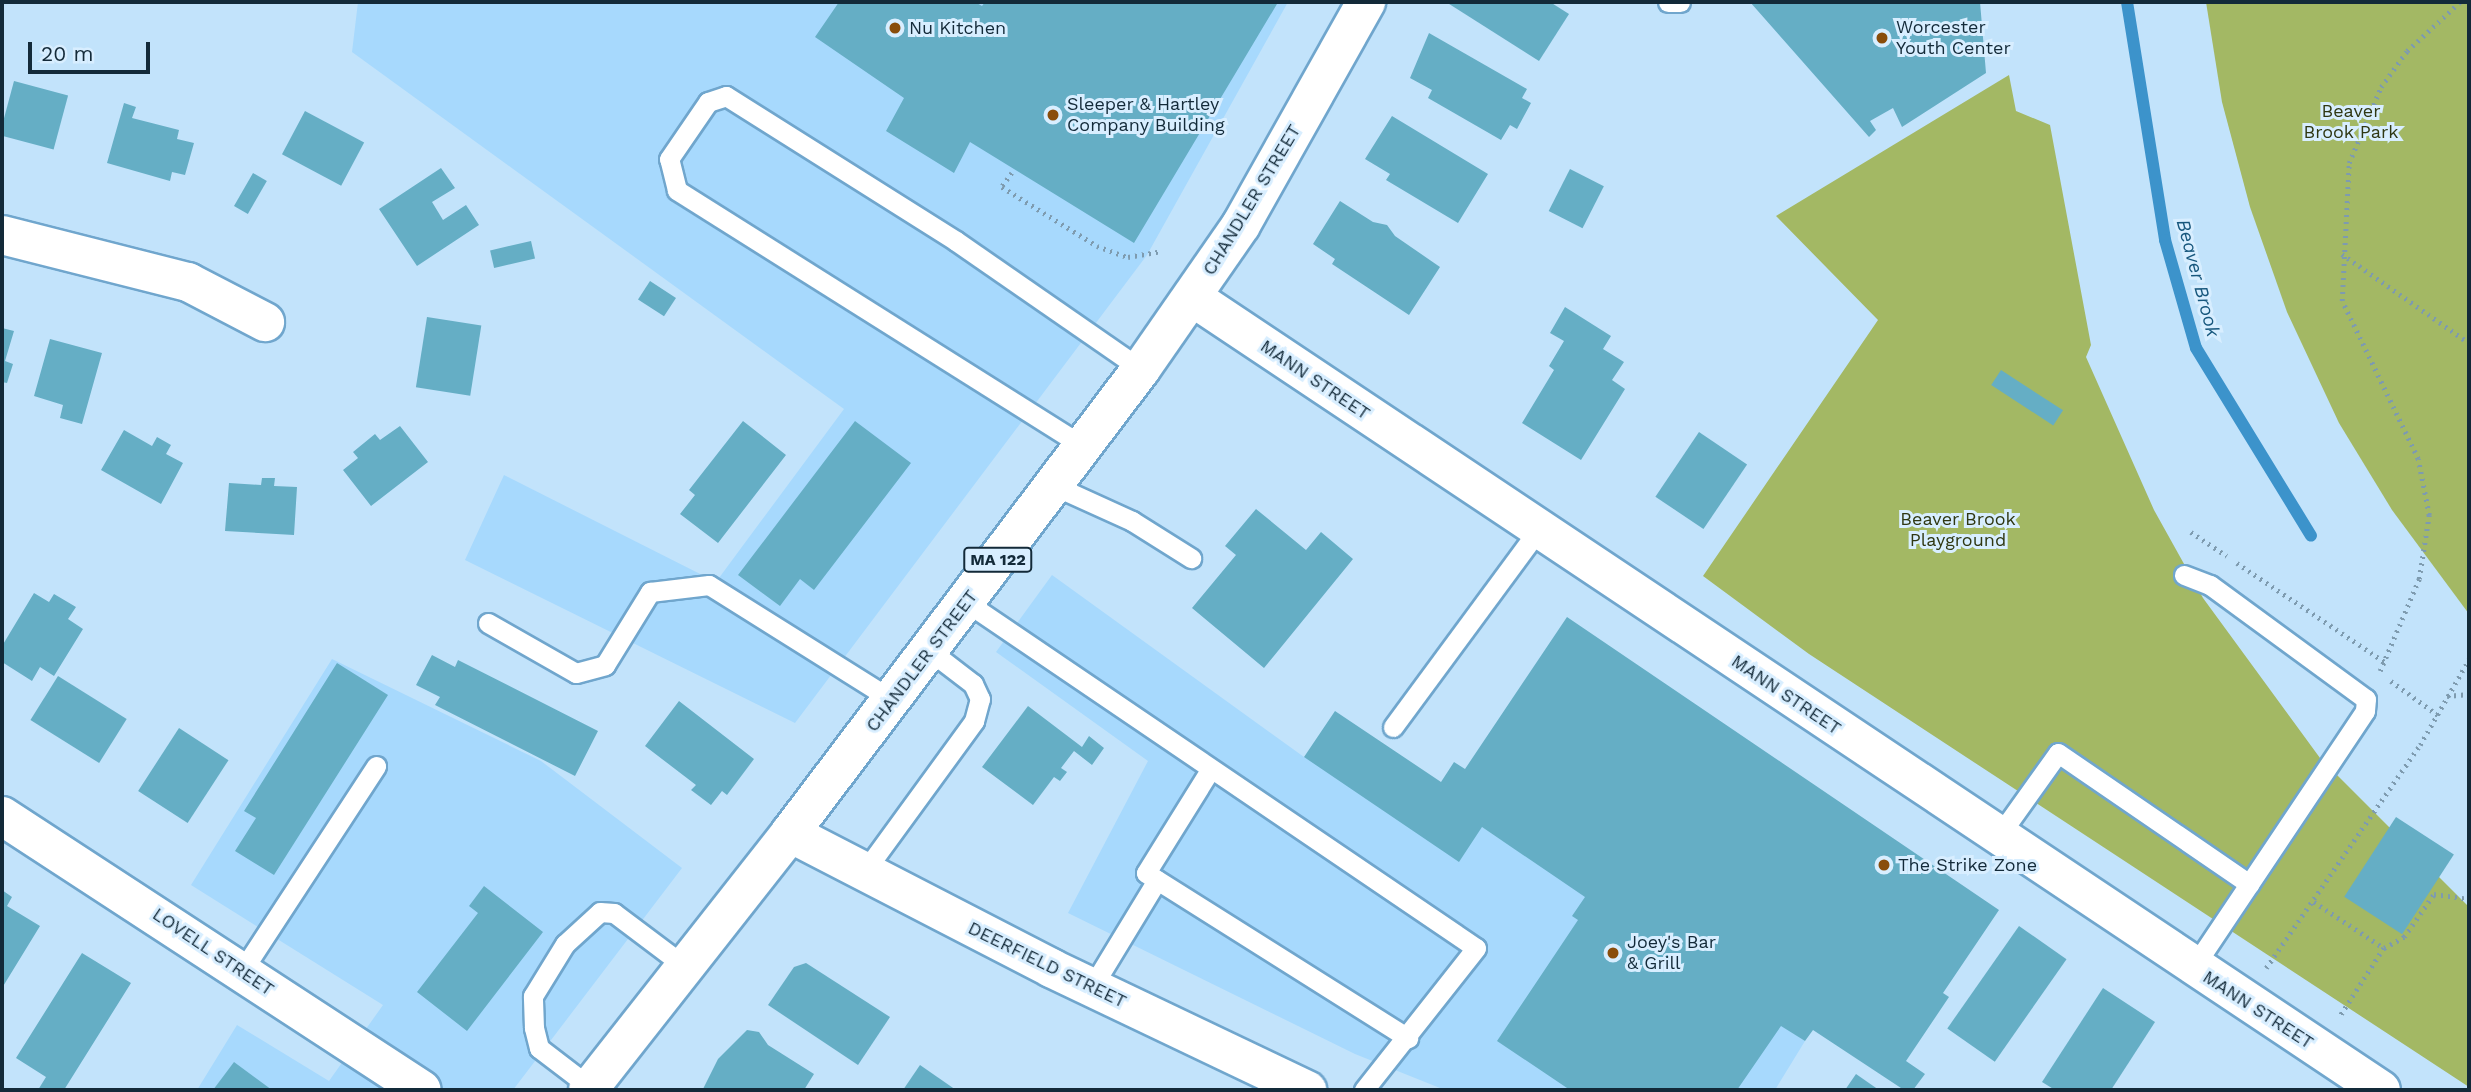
<!DOCTYPE html>
<html>
<head>
<meta charset="utf-8">
<style>
	body { margin:0 }
	#map { position:relative; width:2471px; height:1092px; overflow:hidden; background:#c2e3fb; font-family:"Work Sans",sans-serif }
	div>[style] { position:absolute }
	[style*='--x'] { left:calc(var(--x)*1px); top:calc(var(--y)*1px); width:calc(var(--w)*1px); rotate:calc(var(--a)*1deg) }
	.built>* { inset:0; background:#a7d9fd }
	.green>* { inset:0; background:#a3b864 }
	.stream>* { height:12px; margin:-6px; padding:0 6px; transform-origin:6px; border-radius:6px; background:#3c93cb }
	.building>* { inset:0; background:#65aec5; transform-origin:0 0 }
	.path>* { height:4.5px; margin-top:-2.25px; transform-origin:0; background:repeating-linear-gradient(90deg,#7e9baf 0 2px,transparent 0 7px) }
	.roads { filter:drop-shadow(2px 0 #70a6cd) drop-shadow(-2px 0 #70a6cd) drop-shadow(0 2px #70a6cd) drop-shadow(0 -2px #70a6cd) }
	.lane>* { height:19px; margin:-9.5px; padding:0 9.5px; transform-origin:9.5px; border-radius:9.5px; background:#fff }
	.street>* { height:38px; margin:-19px; padding:0 19px; transform-origin:19px; border-radius:19px; background:#fff }
	.primary>* { height:38px; margin:-19px; padding:0 19px; transform-origin:19px; border-radius:19px; background:#fff }
	.dots>* { width:19px; height:19px; translate:-50% -50%; box-sizing:border-box; border:4px solid #d8eeff; border-radius:50% }
	span { translate:-50% -50%; white-space:nowrap; text-align:center; line-height:1.15; -webkit-text-stroke:6px #d8eeff; paint-order:stroke }
	.shield-label span { padding:2px 5px; background:#d8eeff; border:2px solid; border-radius:5px; -webkit-text-stroke-width:0 }
	.shield-label { font-size:16px; color:#132a39; font-weight:700 }
	.poi-label { font-size:18px; color:#132a39 }
	.left { translate:0 -50%; text-align:left }
	.park-label { font-size:18px; color:#2f3712 }
	.street-label { font-size:18px; color:#132a39 }
	.water-label { font-size:19px; color:#17577d; font-style:italic }
	.frame { position:absolute; inset:0; border:4px solid #132a39; pointer-events:none }
	.scale { position:absolute; left:28px; top:42px; width:122px; height:32px; box-sizing:border-box; border:4px solid #132a39; border-top:0; padding-left:9px; font-size:21px; line-height:24px; white-space:nowrap; color:#132a39; -webkit-text-stroke:5px #d8eeff; paint-order:stroke }
</style>
</head>
<body>
<div id="map">
	<div class="built">
		<div style="clip-path:polygon(358px 2px,1288px 2px,1147px 255px,795px 723px,465px 560px,504px 475px,716px 582px,844px 409px,352px 52px)"></div>
		<div style="clip-path:polygon(1052px 575px,1304px 757px,1482px 827px,1805px 1041px,1775px 1090px,1445px 1090px,1355px 1054px,1068px 913px,1148px 761px,996px 652px)"></div>
		<div style="clip-path:polygon(332px 659px,541px 761px,682px 868px,513px 1090px,197px 1090px,237px 1025px,329px 1081px,383px 1005px,191px 885px)"></div>
	</div>
	<div class="green">
		<div style="clip-path:polygon(2206px 2px,2469px 2px,2469px 614px,2392px 510px,2339px 423px,2287px 312px,2250px 207px,2222px 102px)"></div>
		<div style="clip-path:polygon(2009px 75px,2016px 111px,2050px 125px,2091px 345px,2086px 357px,2154px 510px,2203px 598px,2320px 758px,2469px 907px,2469px 1087px,1809px 654px,1703px 576px,1878px 320px,1776px 216px)"></div>
	</div>
	<div class="stream">
		<div style="--x:2127;--y:2;--w:241;--a:80.9"></div>
		<div style="--x:2165;--y:240;--w:112;--a:74"></div>
		<div style="--x:2196;--y:348;--w:220;--a:58.5"></div>
	</div>
	<div class="building">
		<div style="clip-path:polygon(839px 2px,975px 2px,982px 6px,985px 2px,1277px 4px,1134px 243px,970px 142px,954px 173px,886px 131px,904px 98px,815px 37px)"></div>
		<div style="clip-path:polygon(1446px 2px,1550px 2px,1569px 14px,1539px 61px)"></div>
		<div style="clip-path:polygon(1750px 2px,1980px 2px,1986px 73px,1902px 127px,1893px 108px,1870px 121px,1876px 130px,1869px 137px)"></div>
		<div style="clip-path:polygon(1429px 33px,1527px 89px,1522px 98px,1531px 103px,1517px 129px,1510px 125px,1501px 140px,1428px 98px,1432px 90px,1410px 78px)"></div>
		<div style="left:14px;top:81px;width:56px;height:56px;rotate:15deg"></div>
		<div style="clip-path:polygon(124px 103px,136px 107px,132px 118px,179px 130px,177px 139px,194px 143px,185px 175px,172px 172px,170px 181px,107px 163px)"></div>
		<div style="left:305px;top:111px;width:67px;height:49px;rotate:28deg"></div>
		<div style="clip-path:polygon(1392px 116px,1488px 174px,1458px 223px,1386px 180px,1390px 174px,1365px 159px)"></div>
		<div style="clip-path:polygon(441px 168px,455px 188px,432px 202px,443px 220px,466px 205px,479px 225px,417px 266px,379px 209px)"></div>
		<div style="left:1570px;top:169px;width:38px;height:47px;rotate:27deg"></div>
		<div style="left:253px;top:173px;width:16px;height:38px;rotate:30deg"></div>
		<div style="clip-path:polygon(1340px 201px,1373px 222px,1387px 225px,1395px 236px,1440px 267px,1409px 315px,1332px 264px,1335px 259px,1313px 244px)"></div>
		<div style="left:531px;top:241px;width:18px;height:42px;rotate:77deg"></div>
		<div style="left:650px;top:281px;width:31px;height:22px;rotate:33deg"></div>
		<div style="clip-path:polygon(1565px 307px,1611px 336px,1603px 349px,1624px 362px,1612px 380px,1625px 389px,1581px 460px,1522px 423px,1554px 370px,1549px 366px,1564px 341px,1550px 333px)"></div>
		<div style="left:427px;top:317px;width:55px;height:71px;rotate:9deg"></div>
		<div style="clip-path:polygon(2px 328px,14px 331px,5px 361px,13px 364px,7px 383px,2px 382px)"></div>
		<div style="clip-path:polygon(50px 339px,102px 353px,82px 424px,60px 418px,63px 405px,34px 396px)"></div>
		<div style="left:2001px;top:370px;width:74px;height:18px;rotate:33deg"></div>
		<div style="clip-path:polygon(743px 421px,786px 455px,718px 543px,680px 514px,695px 495px,689px 490px)"></div>
		<div style="clip-path:polygon(855px 421px,911px 463px,814px 590px,800px 579px,780px 606px,738px 575px)"></div>
		<div style="clip-path:polygon(400px 426px,428px 462px,371px 506px,343px 470px,358px 458px,353px 452px,375px 434px,380px 440px)"></div>
		<div style="clip-path:polygon(124px 430px,152px 446px,157px 437px,171px 445px,166px 454px,183px 463px,161px 504px,101px 470px)"></div>
		<div style="left:1699px;top:432px;width:58px;height:78px;rotate:34deg"></div>
		<div style="clip-path:polygon(262px 478px,275px 478px,274px 486px,297px 487px,294px 535px,225px 531px,229px 483px,261px 485px)"></div>
		<div style="clip-path:polygon(1256px 509px,1306px 550px,1321px 532px,1353px 559px,1264px 668px,1192px 608px,1236px 555px,1225px 546px)"></div>
		<div style="clip-path:polygon(34px 593px,49px 602px,54px 594px,76px 607px,68px 619px,83px 629px,54px 676px,40px 667px,32px 681px,2px 662px,2px 646px)"></div>
		<div style="clip-path:polygon(1567px 617px,1999px 910px,1943px 993px,1949px 997px,1906px 1061px,1925px 1074px,1913px 1090px,1904px 1090px,1813px 1030px,1805px 1041px,1781px 1026px,1737px 1090px,1570px 1090px,1497px 1041px,1578px 920px,1572px 916px,1585px 897px,1482px 827px,1459px 862px,1304px 757px,1335px 711px,1441px 782px,1454px 762px,1465px 769px)"></div>
		<div style="clip-path:polygon(432px 655px,455px 667px,458px 660px,598px 731px,575px 776px,435px 705px,440px 697px,416px 685px)"></div>
		<div style="clip-path:polygon(337px 663px,388px 695px,274px 875px,235px 851px,256px 818px,244px 811px)"></div>
		<div style="left:58px;top:676px;width:81px;height:52px;rotate:32deg"></div>
		<div style="clip-path:polygon(679px 701px,754px 759px,727px 795px,722px 791px,711px 805px,691px 790px,696px 785px,645px 746px)"></div>
		<div style="clip-path:polygon(1028px 706px,1082px 747px,1089px 736px,1104px 748px,1092px 765px,1074px 751px,1061px 768px,1067px 772px,1060px 781px,1054px 777px,1033px 805px,982px 767px)"></div>
		<div style="left:179px;top:728px;width:59px;height:75px;rotate:33deg"></div>
		<div style="left:2396px;top:817px;width:69px;height:95px;rotate:33deg"></div>
		<div style="clip-path:polygon(484px 886px,543px 932px,467px 1031px,417px 992px,478px 913px,469px 906px)"></div>
		<div style="clip-path:polygon(2px 890px,12px 897px,7px 906px,40px 926px,2px 988px)"></div>
		<div style="left:2019px;top:926px;width:58px;height:125px;rotate:35deg"></div>
		<div style="clip-path:polygon(82px 953px,131px 983px,64px 1090px,38px 1090px,46px 1077px,16px 1058px)"></div>
		<div style="clip-path:polygon(806px 963px,890px 1017px,858px 1065px,768px 1005px,794px 967px)"></div>
		<div style="clip-path:polygon(2103px 988px,2155px 1022px,2111px 1090px,2055px 1090px,2042px 1082px)"></div>
		<div style="clip-path:polygon(747px 1030px,759px 1032px,768px 1045px,814px 1074px,804px 1090px,703px 1089px,718px 1059px)"></div>
		<div style="clip-path:polygon(234px 1062px,272px 1090px,213px 1090px)"></div>
		<div style="clip-path:polygon(920px 1065px,956px 1090px,903px 1090px)"></div>
		<div style="clip-path:polygon(1856px 1074px,1879px 1090px,1845px 1090px)"></div>
	</div>
	<div class="path">
		<div style="--x:1012;--y:173;--w:17;--a:126"></div>
		<div style="--x:1002;--y:187;--w:112;--a:31.8"></div>
		<div style="--x:1097;--y:246;--w:33;--a:20"></div>
		<div style="--x:1128;--y:257;--w:34;--a:-10"></div>
		<div style="--x:2342;--y:254;--w:155;--a:35"></div>
		<div style="--x:2191;--y:532;--w:43;--a:33.7"></div>
		<div style="--x:2237;--y:563;--w:178;--a:33.8"></div>
		<div style="--x:2380;--y:671;--w:100;--a:-67"></div>
		<div style="--x:2419;--y:579;--w:65;--a:-81.1"></div>
		<div style="--x:2429;--y:515;--w:57;--a:-101.1"></div>
		<div style="--x:2418;--y:459;--w:175;--a:-115.7"></div>
		<div style="--x:2342;--y:301;--w:138;--a:-87.1"></div>
		<div style="--x:2349;--y:163;--w:82;--a:-67.2"></div>
		<div style="--x:2381;--y:87;--w:44;--a:-54.2"></div>
		<div style="--x:2407;--y:51;--w:72;--a:-42.8"></div>
		<div style="--x:2391;--y:681;--w:58;--a:35.9"></div>
		<div style="--x:2447;--y:696;--w:22;--a:-5"></div>
		<div style="--x:2314;--y:902;--w:84;--a:33.3"></div>
		<div style="--x:2384;--y:948;--w:80;--a:122.7"></div>
		<div style="--x:2384;--y:948;--w:23;--a:-29"></div>
		<div style="--x:2404;--y:937;--w:52;--a:-55.1"></div>
		<div style="--x:2434;--y:894;--w:35;--a:8"></div>
		<div style="--x:2266;--y:968;--w:271;--a:-55.4"></div>
		<div style="--x:2420;--y:745;--w:99;--a:-60.3"></div>
	</div>
	<div class="roads">
		<div class="lane">
			<div style="--x:1668;--y:2;--w:12;--a:0"></div>
			<div style="--x:1083;--y:446;--w:480;--a:-147.8"></div>
			<div style="--x:677;--y:190;--w:32;--a:-104"></div>
			<div style="--x:669;--y:159;--w:69;--a:-55.6"></div>
			<div style="--x:708;--y:102;--w:19;--a:-18"></div>
			<div style="--x:726;--y:96;--w:272;--a:32.2"></div>
			<div style="--x:956;--y:241;--w:225;--a:34.7"></div>
			<div style="--x:1055;--y:486;--w:85;--a:24.4"></div>
			<div style="--x:1132;--y:521;--w:70;--a:32.1"></div>
			<div style="--x:2184;--y:575;--w:28;--a:21"></div>
			<div style="--x:2210;--y:585;--w:193;--a:36.2"></div>
			<div style="--x:2366;--y:699;--w:12;--a:95"></div>
			<div style="--x:2365;--y:711;--w:309;--a:123.8"></div>
			<div style="--x:966;--y:602;--w:616;--a:34.15"></div>
			<div style="--x:1476;--y:948;--w:181;--a:128.3"></div>
			<div style="--x:488;--y:623;--w:101;--a:29.6"></div>
			<div style="--x:576;--y:673;--w:30;--a:-15"></div>
			<div style="--x:605;--y:665;--w:86;--a:-58.3"></div>
			<div style="--x:650;--y:592;--w:59;--a:-6.8"></div>
			<div style="--x:709;--y:585;--w:216;--a:32.1"></div>
			<div style="--x:1393;--y:727;--w:245;--a:-53.6"></div>
			<div style="--x:1210;--y:770;--w:121;--a:121.9"></div>
			<div style="--x:1146;--y:873;--w:310;--a:32.2"></div>
			<div style="--x:1998;--y:837;--w:103;--a:-54.5"></div>
			<div style="--x:2058;--y:753;--w:232;--a:34.4"></div>
			<div style="--x:864;--y:872;--w:187;--a:-53.9"></div>
			<div style="--x:974;--y:721;--w:23;--a:-75"></div>
			<div style="--x:980;--y:699;--w:17;--a:-115"></div>
			<div style="--x:973;--y:684;--w:54;--a:-142.5"></div>
			<div style="--x:242;--y:971;--w:245;--a:-56.8"></div>
			<div style="--x:1092;--y:987;--w:125;--a:-58.7"></div>
			<div style="--x:590;--y:1087;--w:64;--a:-142.6"></div>
			<div style="--x:539;--y:1048;--w:21;--a:-104"></div>
			<div style="--x:534;--y:1028;--w:32;--a:-92"></div>
			<div style="--x:533;--y:996;--w:61;--a:-58.4"></div>
			<div style="--x:565;--y:944;--w:47;--a:-42.4"></div>
			<div style="--x:600;--y:912;--w:14;--a:4"></div>
			<div style="--x:614;--y:913;--w:90;--a:36.9"></div>
		</div>
		<div class="street">
			<div style="--x:2;--y:235;--w:192;--a:14.2"></div>
			<div style="--x:188;--y:282;--w:87;--a:27.5"></div>
			<div style="--x:1192;--y:297;--w:1429;--a:33.7"></div>
			<div style="--x:2;--y:816;--w:501;--a:33.12"></div>
			<div style="--x:790;--y:833;--w:294;--a:27.3"></div>
			<div style="--x:1051;--y:968;--w:284;--a:25.5"></div>
		</div>
		<div class="primary">
			<div style="--x:588;--y:1090;--w:327;--a:-51.8"></div>
			<div style="--x:790;--y:833;--w:582;--a:-52.89"></div>
			<div style="--x:1141;--y:369;--w:175;--a:-55.2"></div>
			<div style="--x:1241;--y:225;--w:256;--a:-60.7"></div>
		</div>
	</div>
	<div class="dots">
		<div style="left:895px;top:28px;background:#894d0b"></div>
		<div style="left:1882px;top:38px;background:#894d0b"></div>
		<div style="left:1053px;top:115px;background:#894d0b"></div>
		<div style="left:1884px;top:865px;background:#894d0b"></div>
		<div style="left:1613px;top:953px;background:#894d0b"></div>
	</div>
	<div class="shield-label">
		<span style="left:998px;top:560px">MA 122</span>
	</div>
	<div class="poi-label">
		<span class="left" style="left:909px;top:28px">Nu Kitchen</span>
		<span class="left" style="left:1896px;top:38px">Worcester<br>Youth Center</span>
		<span class="left" style="left:1067px;top:115px">Sleeper &amp; Hartley<br>Company Building</span>
		<span class="left" style="left:1898px;top:865px">The Strike Zone</span>
		<span class="left" style="left:1627px;top:953px">Joey's Bar<br>&amp; Grill</span>
	</div>
	<div class="park-label">
		<span style="left:2351px;top:122px">Beaver<br>Brook Park</span>
		<span style="left:1958px;top:530px">Beaver Brook<br>Playground</span>
	</div>
	<div class="street-label">
		<span style="left:1252px;top:200px;rotate:-59deg">CHANDLER STREET</span>
		<span style="left:1315px;top:380px;rotate:34deg">MANN STREET</span>
		<span style="left:922px;top:661px;rotate:-53deg">CHANDLER STREET</span>
		<span style="left:1786px;top:695px;rotate:34deg">MANN STREET</span>
		<span style="left:213px;top:952px;rotate:34deg">LOVELL STREET</span>
		<span style="left:1047px;top:965px;rotate:26deg">DEERFIELD STREET</span>
		<span style="left:2258px;top:1010px;rotate:33deg">MANN STREET</span>
	</div>
	<div class="water-label">
		<span style="left:2198px;top:278px;rotate:75deg">Beaver Brook</span>
	</div>
	<div class="frame"></div>
	<div class="scale">20 m</div>
</div>
</body>
</html>
